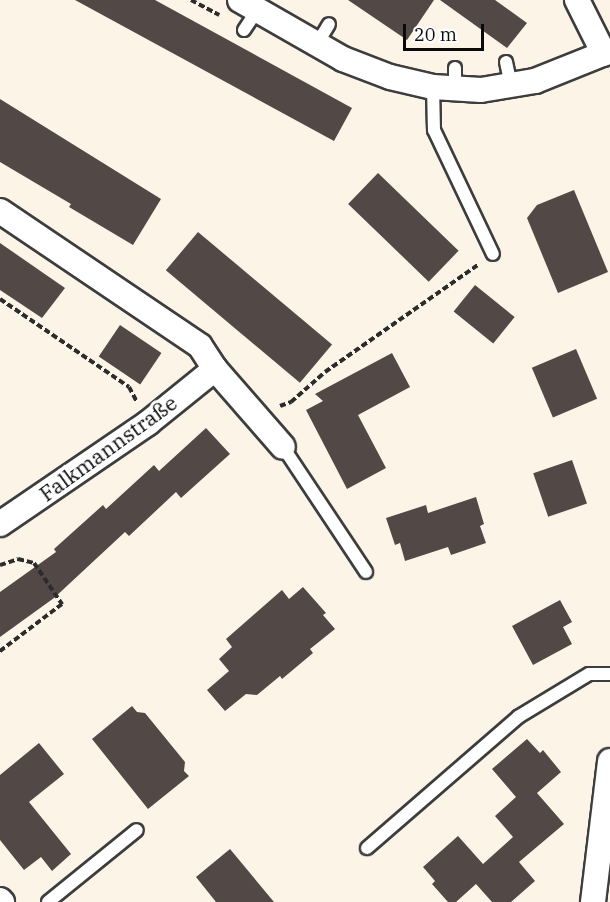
<!DOCTYPE html>
<html>
<head>
<meta charset="utf-8">
<style>
	body { margin:0 }
	#map { position:relative; width:610px; height:902px; overflow:hidden; background:#fdf4e8; font-family:"IBM Plex Serif",serif }
	div>[style] { position:absolute }
	[style*='--x'] { left:calc(var(--x)*1px); top:calc(var(--y)*1px); width:calc(var(--w)*1px); rotate:calc(var(--a)*1deg) }
	.building>* { inset:0; background:#524947; transform-origin:0 0 }
	.path>* { height:4px; margin-top:-2px; transform-origin:0; background:repeating-linear-gradient(90deg,#2c2c2c 0 6px,transparent 0 9px) }
	.roads { filter:drop-shadow(2px 0 #3d3d3d) drop-shadow(-2px 0 #3d3d3d) drop-shadow(0 2px #3d3d3d) drop-shadow(0 -2px #3d3d3d) }
	.lane>* { height:12px; margin:-6px; padding:0 6px; transform-origin:6px; border-radius:6px; background:#fff }
	.street>* { height:24px; margin:-12px; padding:0 12px; transform-origin:12px; border-radius:12px; background:#fff }
	span { translate:-50% -50%; white-space:nowrap; text-align:center; line-height:1.15; -webkit-text-stroke:6px #fff; paint-order:stroke }
	.street-label { font-size:21px; color:#0a0a0a }
	.scale { position:absolute; left:403px; top:24px; width:81px; height:27px; box-sizing:border-box; border:3px solid #0a0a0a; border-top:0; padding-left:8px; font-size:18px; line-height:21px; white-space:nowrap; color:#0a0a0a; -webkit-text-stroke:4px #fff; paint-order:stroke }
</style>
</head>
<body>
<div id="map">
	<div class="building">
		<div style="clip-path:polygon(75px 0,155px 0,352px 108px,334px 141px)"></div>
		<div style="clip-path:polygon(348px 0,434px 0,407px 40px)"></div>
		<div style="clip-path:polygon(440px 0,495px 0,527px 23px,507px 48px)"></div>
		<div style="clip-path:polygon(0 99px,161px 199px,133px 245px,69px 207px,71px 204px,0 162px)"></div>
		<div style="left:378px;top:173px;width:112px;height:43px;rotate:44deg"></div>
		<div style="clip-path:polygon(574px 190px,608px 272px,558px 293px,527px 218px,537px 205px)"></div>
		<div style="left:198px;top:232px;width:175px;height:50px;rotate:40deg"></div>
		<div style="clip-path:polygon(0 243px,65px 288px,42px 318px,0 290px)"></div>
		<div style="left:475px;top:285px;width:51px;height:34px;rotate:39deg"></div>
		<div style="left:120px;top:325px;width:50px;height:38px;rotate:34deg"></div>
		<div style="left:576px;top:349px;width:54px;height:48px;rotate:67deg"></div>
		<div style="clip-path:polygon(392px 353px,410px 387px,358px 415px,386px 468px,347px 489px,306px 410px,323px 401px,315px 394px)"></div>
		<div style="clip-path:polygon(206px 428px,230px 454px,181px 498px,176px 492px,129px 536px,125px 532px,54px 598px,0 637px,0 592px,56px 552px,54px 549px,103px 505px,106px 509px,154px 465px,159px 471px)"></div>
		<div style="left:572px;top:460px;width:46px;height:41px;rotate:71deg"></div>
		<div style="clip-path:polygon(476px 497px,484px 524px,480px 526px,486px 543px,451px 555px,448px 547px,405px 561px,400px 543px,395px 545px,386px 518px,426px 505px,428px 513px)"></div>
		<div style="clip-path:polygon(303px 587px,326px 613px,323px 615px,335px 629px,310px 649px,313px 653px,282px 679px,280px 676px,257px 695px,246px 694px,225px 711px,207px 690px,229px 671px,219px 659px,232px 647px,226px 639px,282px 590px,289px 599px)"></div>
		<div style="clip-path:polygon(560px 600px,572px 622px,563px 627px,572px 644px,533px 665px,512px 626px)"></div>
		<div style="clip-path:polygon(132px 706px,137px 712px,145px 713px,185px 762px,184px 771px,189px 776px,148px 809px,92px 739px)"></div>
		<div style="clip-path:polygon(527px 739px,540px 753px,543px 750px,561px 772px,537px 793px,564px 824px,519px 862px,535px 881px,511px 902px,492px 902px,476px 884px,456px 902px,448px 902px,432px 884px,435px 881px,423px 867px,458px 836px,483px 864px,513px 837px,495px 816px,516px 797px,492px 769px)"></div>
		<div style="clip-path:polygon(39px 743px,64px 774px,29px 802px,71px 854px,52px 871px,41px 857px,24px 870px,0 840px,0 775px)"></div>
		<div style="clip-path:polygon(230px 849px,274px 902px,216px 902px,196px 877px)"></div>
	</div>
	<div class="path">
		<div style="--x:191;--y:0;--w:32;--a:28"></div>
		<div style="--x:0;--y:299;--w:156;--a:34.3"></div>
		<div style="--x:129;--y:387;--w:17;--a:62"></div>
		<div style="--x:280;--y:406;--w:12;--a:-20"></div>
		<div style="--x:291;--y:402;--w:45;--a:-41.4"></div>
		<div style="--x:325;--y:372;--w:188;--a:-35"></div>
		<div style="--x:0;--y:565;--w:19;--a:-18"></div>
		<div style="--x:18;--y:559;--w:16;--a:14"></div>
		<div style="--x:34;--y:563;--w:50;--a:55.7"></div>
		<div style="--x:62;--y:604;--w:78;--a:142.8"></div>
	</div>
	<div class="roads">
		<div class="lane">
			<div style="--x:244;--y:30;--w:29;--a:-56"></div>
			<div style="--x:317;--y:44;--w:23;--a:-59"></div>
			<div style="--x:506;--y:62;--w:24;--a:78"></div>
			<div style="--x:433;--y:87;--w:43;--a:88.7"></div>
			<div style="--x:434;--y:130;--w:137;--a:64.6"></div>
			<div style="--x:455;--y:88;--w:20;--a:-90"></div>
			<div style="--x:283;--y:447;--w:150;--a:56.4"></div>
			<div style="--x:367;--y:848;--w:200;--a:-40.9"></div>
			<div style="--x:518;--y:717;--w:83;--a:-31.2"></div>
			<div style="--x:589;--y:674;--w:21;--a:0"></div>
			<div style="--x:48;--y:902;--w:114;--a:-39"></div>
		</div>
		<div class="street">
			<div style="--x:240;--y:0;--w:119;--a:29.8"></div>
			<div style="--x:343;--y:59;--w:50;--a:21"></div>
			<div style="--x:390;--y:77;--w:44;--a:13.1"></div>
			<div style="--x:433;--y:87;--w:48;--a:3.6"></div>
			<div style="--x:481;--y:90;--w:55;--a:-9.5"></div>
			<div style="--x:535;--y:81;--w:81;--a:-21.8"></div>
			<div style="--x:577;--y:0;--w:60;--a:63.4"></div>
			<div style="--x:0;--y:211;--w:241;--a:34"></div>
			<div style="--x:200;--y:346;--w:27;--a:57"></div>
			<div style="--x:215;--y:369;--w:103;--a:48.9"></div>
			<div style="--x:0;--y:524;--w:179;--a:-34.3"></div>
			<div style="--x:148;--y:423;--w:86;--a:-38.9"></div>
			<div style="--x:0;--y:900;--w:3;--a:45"></div>
			<div style="--x:593;--y:902;--w:142;--a:-83.1"></div>
		</div>
	</div>
	<div class="street-label">
		<span style="left:108px;top:448px;rotate:-36deg">Falkmannstraße</span>
	</div>
	<div class="scale">20 m</div>
</div>
</body>
</html>
